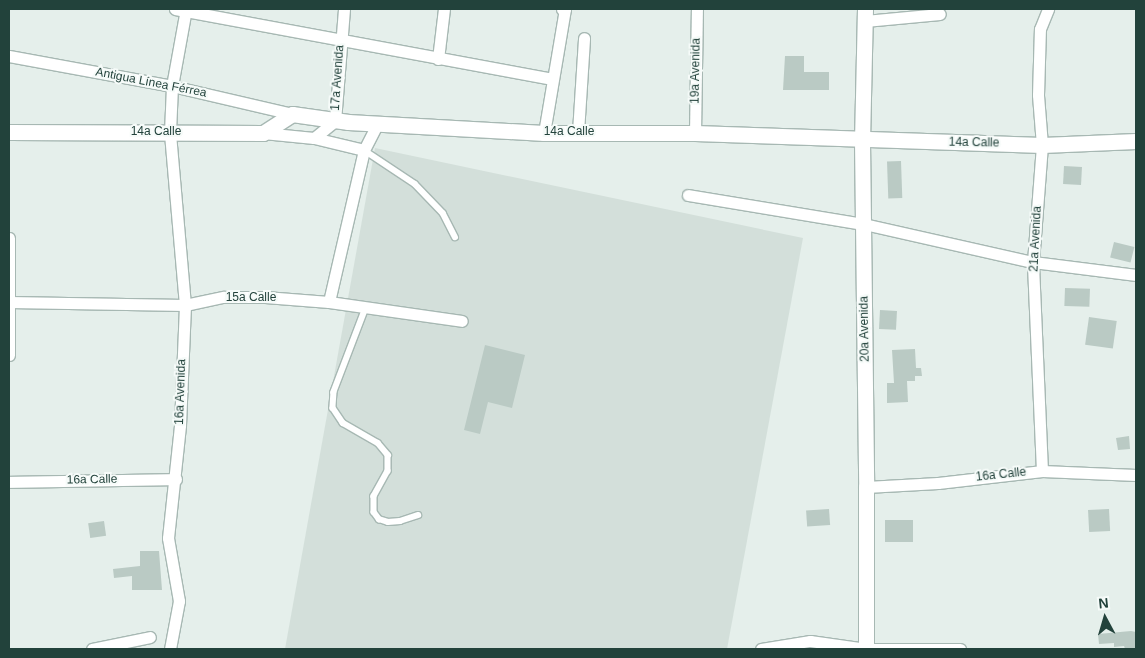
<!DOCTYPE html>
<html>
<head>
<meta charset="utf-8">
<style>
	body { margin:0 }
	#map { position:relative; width:1145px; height:658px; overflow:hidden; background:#e5efeb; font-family:Arial,sans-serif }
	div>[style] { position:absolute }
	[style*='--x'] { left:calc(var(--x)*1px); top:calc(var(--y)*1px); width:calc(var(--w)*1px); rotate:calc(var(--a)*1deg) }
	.built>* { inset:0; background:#d3dfda }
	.building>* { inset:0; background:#bacac4; transform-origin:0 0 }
	.roads { filter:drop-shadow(1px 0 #a7b8b3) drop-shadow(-1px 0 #a7b8b3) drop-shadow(0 1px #a7b8b3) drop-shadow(0 -1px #a7b8b3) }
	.lane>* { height:5.5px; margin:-2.75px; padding:0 2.75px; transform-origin:2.75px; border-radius:2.75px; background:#fff }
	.street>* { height:11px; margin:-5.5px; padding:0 5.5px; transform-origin:5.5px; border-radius:5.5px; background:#fff }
	.secondary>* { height:15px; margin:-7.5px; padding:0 7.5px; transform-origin:7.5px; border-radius:7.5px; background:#fff }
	span { translate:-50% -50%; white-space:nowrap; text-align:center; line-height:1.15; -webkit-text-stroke:4px #f6fbf9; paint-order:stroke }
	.street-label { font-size:12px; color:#22423b }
	.frame { position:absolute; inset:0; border:10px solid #22423b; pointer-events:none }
	.north { position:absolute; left:1080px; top:593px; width:50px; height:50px; -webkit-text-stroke:4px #f6fbf9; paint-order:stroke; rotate:354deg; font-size:14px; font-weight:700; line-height:20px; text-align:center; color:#22423b }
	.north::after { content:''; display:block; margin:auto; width:18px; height:22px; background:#22423b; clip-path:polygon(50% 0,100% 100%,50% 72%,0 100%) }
</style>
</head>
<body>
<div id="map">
	<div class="built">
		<div style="clip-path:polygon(375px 148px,803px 238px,727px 649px,285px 649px)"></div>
	</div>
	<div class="building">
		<div style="clip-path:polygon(785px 56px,804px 56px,804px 72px,829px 72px,829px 90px,783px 90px)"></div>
		<div style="left:901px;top:161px;width:37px;height:14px;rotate:88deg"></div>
		<div style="left:1064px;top:166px;width:18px;height:18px;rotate:3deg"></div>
		<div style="left:1114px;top:242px;width:21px;height:16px;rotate:14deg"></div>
		<div style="left:1065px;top:288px;width:25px;height:18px;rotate:2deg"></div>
		<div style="left:880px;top:310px;width:17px;height:19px;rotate:3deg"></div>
		<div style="left:1089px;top:317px;width:28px;height:28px;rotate:8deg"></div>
		<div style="clip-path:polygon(485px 345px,525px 355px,512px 408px,488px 402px,480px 434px,464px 430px)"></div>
		<div style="clip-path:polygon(915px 349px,916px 368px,921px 368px,922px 376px,915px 376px,915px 381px,907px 381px,908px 402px,887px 403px,887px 383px,894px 383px,892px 350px)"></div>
		<div style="clip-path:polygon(1129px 436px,1130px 449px,1118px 450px,1116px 438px)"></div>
		<div style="left:829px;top:509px;width:16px;height:23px;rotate:86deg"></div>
		<div style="left:1109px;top:509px;width:22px;height:21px;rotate:87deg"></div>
		<div style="left:913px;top:520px;width:22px;height:28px;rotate:90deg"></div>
		<div style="left:104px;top:521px;width:15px;height:16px;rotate:82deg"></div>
		<div style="clip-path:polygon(140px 551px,159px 551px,162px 590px,132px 590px,132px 576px,114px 578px,113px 569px,140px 566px)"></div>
		<div style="clip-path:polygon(1131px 631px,1136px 632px,1136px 649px,1125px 649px,1124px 646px,1114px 647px,1114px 643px,1099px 644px,1098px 634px)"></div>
	</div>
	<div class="roads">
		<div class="lane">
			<div style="--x:364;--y:150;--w:61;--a:33.7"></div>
			<div style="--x:415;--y:184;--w:40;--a:46"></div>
			<div style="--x:443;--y:213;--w:27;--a:63"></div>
			<div style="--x:366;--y:308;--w:90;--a:110.9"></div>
			<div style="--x:334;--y:392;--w:16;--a:94"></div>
			<div style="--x:333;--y:408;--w:18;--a:56"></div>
			<div style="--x:343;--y:423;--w:40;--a:29.7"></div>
			<div style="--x:378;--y:443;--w:16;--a:50"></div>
			<div style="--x:388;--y:455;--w:16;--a:90"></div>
			<div style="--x:388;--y:471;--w:29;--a:119"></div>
			<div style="--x:374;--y:496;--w:16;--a:90"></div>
			<div style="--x:374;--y:512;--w:9;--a:54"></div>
			<div style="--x:379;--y:519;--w:9;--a:18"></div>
			<div style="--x:388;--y:522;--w:12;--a:-5"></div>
			<div style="--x:400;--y:521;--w:19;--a:-18"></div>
		</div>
		<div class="street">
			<div style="--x:175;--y:9;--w:384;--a:10.5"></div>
			<div style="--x:865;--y:21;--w:75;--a:-5.3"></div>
			<div style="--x:9;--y:56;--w:166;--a:10.4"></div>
			<div style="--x:172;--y:86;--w:123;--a:13.1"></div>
			<div style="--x:438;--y:59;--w:50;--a:-83.2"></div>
			<div style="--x:578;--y:132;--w:94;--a:-86.3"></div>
			<div style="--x:263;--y:133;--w:51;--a:5.6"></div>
			<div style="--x:314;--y:138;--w:51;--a:13.5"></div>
			<div style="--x:364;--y:150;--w:156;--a:103"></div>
			<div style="--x:544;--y:133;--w:126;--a:-80.4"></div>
			<div style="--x:565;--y:9;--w:3;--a:180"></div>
			<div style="--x:695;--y:133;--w:124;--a:-89.1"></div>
			<div style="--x:314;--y:138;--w:27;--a:-39"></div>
			<div style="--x:335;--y:121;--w:112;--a:-85.4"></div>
			<div style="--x:364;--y:150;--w:29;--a:-63"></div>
			<div style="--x:688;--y:195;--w:178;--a:9.4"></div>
			<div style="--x:864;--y:224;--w:173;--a:12.7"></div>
			<div style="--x:1033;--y:262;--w:104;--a:7.2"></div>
			<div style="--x:9;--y:238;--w:117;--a:90"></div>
			<div style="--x:9;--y:302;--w:176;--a:1"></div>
			<div style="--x:185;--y:305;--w:40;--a:-12"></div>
			<div style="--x:224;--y:297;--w:41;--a:0"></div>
			<div style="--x:265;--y:297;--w:64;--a:4.5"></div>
			<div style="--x:329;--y:302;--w:134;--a:8.1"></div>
			<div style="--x:1042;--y:471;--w:209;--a:-92.5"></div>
			<div style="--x:1033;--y:262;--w:117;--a:-85.6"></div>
			<div style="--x:1042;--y:145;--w:50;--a:-94.6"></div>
			<div style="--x:1038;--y:95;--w:66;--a:-88.3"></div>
			<div style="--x:1040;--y:29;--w:22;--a:-68"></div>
			<div style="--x:9;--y:482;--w:167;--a:-1"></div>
			<div style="--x:866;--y:487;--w:72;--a:-3.2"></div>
			<div style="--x:938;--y:483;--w:105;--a:-6.6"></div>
			<div style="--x:1042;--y:471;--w:94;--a:2.4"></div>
			<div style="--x:92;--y:649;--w:59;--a:-11.7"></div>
			<div style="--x:170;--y:649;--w:49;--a:-79.4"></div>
			<div style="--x:179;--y:601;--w:64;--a:-99.9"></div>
			<div style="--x:168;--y:538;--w:114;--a:-83.9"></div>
			<div style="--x:180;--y:425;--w:120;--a:-87.6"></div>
			<div style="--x:185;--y:305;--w:174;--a:-95"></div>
			<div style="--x:170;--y:132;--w:46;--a:-87.5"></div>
			<div style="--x:172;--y:86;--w:78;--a:-79.7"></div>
			<div style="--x:761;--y:649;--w:50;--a:-9.3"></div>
			<div style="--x:810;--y:641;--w:57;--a:8.1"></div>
			<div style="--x:866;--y:649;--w:94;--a:0"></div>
		</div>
		<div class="secondary">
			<div style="--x:865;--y:9;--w:132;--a:91.3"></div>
			<div style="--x:862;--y:141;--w:346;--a:89.3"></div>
			<div style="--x:866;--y:487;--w:162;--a:90"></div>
			<div style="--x:9;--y:132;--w:254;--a:0.2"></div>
			<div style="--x:263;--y:133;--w:35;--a:-33"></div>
			<div style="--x:292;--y:114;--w:57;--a:8.1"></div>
			<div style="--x:348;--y:122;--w:196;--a:3.2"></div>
			<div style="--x:544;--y:133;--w:151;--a:0"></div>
			<div style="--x:695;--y:133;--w:347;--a:2"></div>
			<div style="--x:1042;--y:145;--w:94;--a:-2.4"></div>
		</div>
	</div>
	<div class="street-label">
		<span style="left:696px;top:71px;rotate:-89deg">19a Avenida</span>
		<span style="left:338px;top:78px;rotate:-86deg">17a Avenida</span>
		<span style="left:151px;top:83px;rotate:11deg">Antigua Línea Férrea</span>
		<span style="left:156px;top:132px">14a Calle</span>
		<span style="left:569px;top:132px">14a Calle</span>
		<span style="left:974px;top:143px;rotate:1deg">14a Calle</span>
		<span style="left:1036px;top:239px;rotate:-87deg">21a Avenida</span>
		<span style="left:251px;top:298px">15a Calle</span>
		<span style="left:865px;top:329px;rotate:-91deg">20a Avenida</span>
		<span style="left:181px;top:392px;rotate:-88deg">16a Avenida</span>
		<span style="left:1001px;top:475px;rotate:-6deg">16a Calle</span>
		<span style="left:92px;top:480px;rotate:-1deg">16a Calle</span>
	</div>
	<div class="frame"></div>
	<div class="north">N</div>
</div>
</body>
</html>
